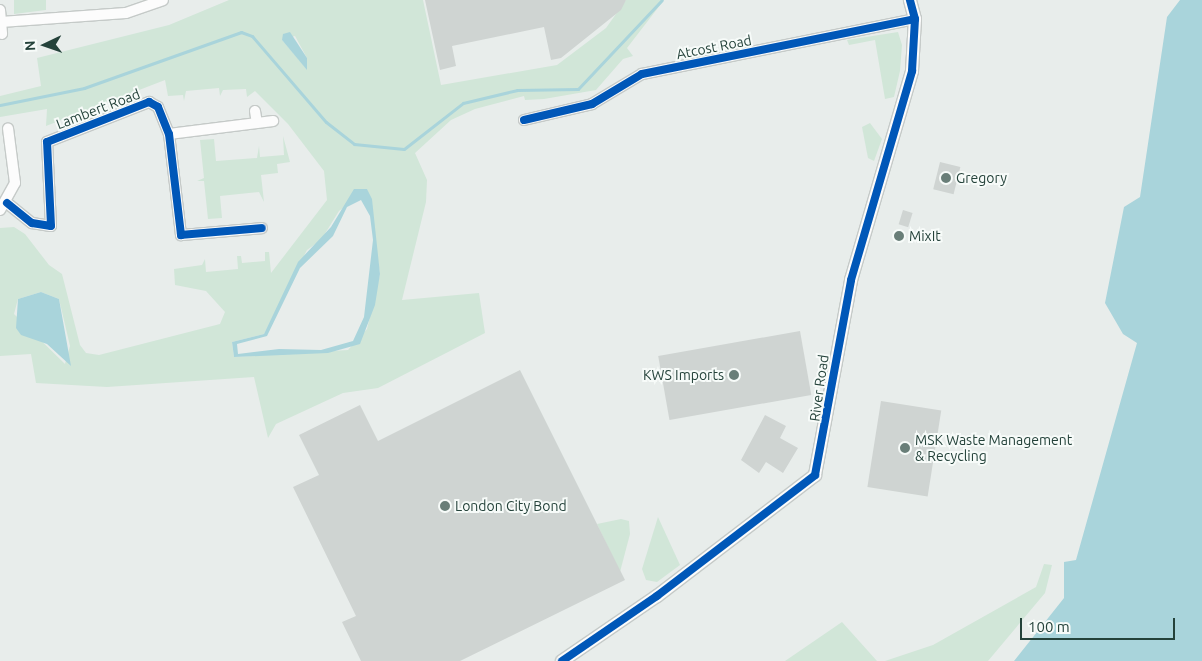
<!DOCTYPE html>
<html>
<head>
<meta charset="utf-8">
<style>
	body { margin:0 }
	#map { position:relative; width:1202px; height:661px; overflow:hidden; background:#e8edeb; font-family:Ubuntu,sans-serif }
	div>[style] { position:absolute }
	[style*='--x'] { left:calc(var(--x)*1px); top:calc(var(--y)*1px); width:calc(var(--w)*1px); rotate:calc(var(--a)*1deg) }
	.green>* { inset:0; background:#d1e6d8 }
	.water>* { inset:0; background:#a9d4db }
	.stream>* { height:3px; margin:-1.5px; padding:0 1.5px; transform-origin:1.5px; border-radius:1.5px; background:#a9d4db }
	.building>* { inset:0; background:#cfd4d2; transform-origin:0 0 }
	.roads { filter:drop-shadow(1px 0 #c5cac8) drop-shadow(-1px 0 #c5cac8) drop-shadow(0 1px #c5cac8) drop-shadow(0 -1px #c5cac8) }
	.minor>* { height:10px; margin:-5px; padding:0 5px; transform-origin:5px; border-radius:5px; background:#fcfcfc }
	.tertiary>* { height:12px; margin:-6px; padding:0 6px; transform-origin:6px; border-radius:6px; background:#fcfcfc }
	.cycleway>* { height:8px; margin:-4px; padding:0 4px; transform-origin:4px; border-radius:4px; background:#0057b8 }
	.dots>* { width:14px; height:14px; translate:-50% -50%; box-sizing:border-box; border:2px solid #f7fbf9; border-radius:50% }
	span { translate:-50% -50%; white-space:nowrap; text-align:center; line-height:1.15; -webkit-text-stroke:4px #f7fbf9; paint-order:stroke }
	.street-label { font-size:14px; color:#24423a }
	.poi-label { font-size:14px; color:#24423a }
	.left { translate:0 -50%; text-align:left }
	.right { translate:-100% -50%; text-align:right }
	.north { position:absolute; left:20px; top:20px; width:50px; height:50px; -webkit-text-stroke:4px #f7fbf9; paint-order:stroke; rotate:267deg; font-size:14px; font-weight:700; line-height:20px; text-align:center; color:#24423a }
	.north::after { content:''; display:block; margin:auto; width:18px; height:22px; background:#24423a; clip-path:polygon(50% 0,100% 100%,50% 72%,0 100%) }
	.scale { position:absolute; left:1020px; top:618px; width:155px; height:22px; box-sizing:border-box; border:2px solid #24423a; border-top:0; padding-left:6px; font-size:15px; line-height:18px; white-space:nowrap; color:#24423a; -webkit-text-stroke:4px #f7fbf9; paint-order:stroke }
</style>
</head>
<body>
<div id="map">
	<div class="green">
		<div style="clip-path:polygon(14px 0,46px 0,46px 10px,14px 14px)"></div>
		<div style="clip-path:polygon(evenodd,229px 0,423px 0,441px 85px,557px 65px,606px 28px,626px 0,664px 0,627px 48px,633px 56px,623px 59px,596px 90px,544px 99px,525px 100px,524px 96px,475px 109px,451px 120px,415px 153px,427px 180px,426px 202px,402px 300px,479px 293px,485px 333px,378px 388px,343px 393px,276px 424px,268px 438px,254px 377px,107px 387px,36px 383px,31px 354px,0 356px,0 228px,14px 227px,25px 234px,49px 265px,62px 274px,80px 345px,86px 353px,99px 355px,220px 324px,225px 312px,206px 291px,175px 285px,174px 269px,202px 265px,205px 259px,206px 272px,238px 269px,237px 256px,241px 256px,242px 263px,265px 261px,265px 252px,269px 252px,271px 273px,327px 200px,324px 171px,288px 124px,255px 91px,247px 97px,246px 89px,223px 90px,220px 96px,219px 88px,186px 91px,184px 101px,183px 95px,168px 96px,165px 80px,46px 126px,47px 109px,0 117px,0 96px,41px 86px,37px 58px,169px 25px,229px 0,295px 36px,307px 58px,307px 69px,282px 40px,295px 36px,229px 0,367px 189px,380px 274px,367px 329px,348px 350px,234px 357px,232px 342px,264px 334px,307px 250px,321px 240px,339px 211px,367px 189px,229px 0,41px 292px,59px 299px,70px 346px,65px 364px,14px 314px,18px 299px,41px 292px)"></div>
		<div style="clip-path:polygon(898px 32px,902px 45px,900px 71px,894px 97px,885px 99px,875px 40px,849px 45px,847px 40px)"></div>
		<div style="clip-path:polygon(870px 123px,882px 139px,874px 161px,868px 158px,862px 127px)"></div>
		<div style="clip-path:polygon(283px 136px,290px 162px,277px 164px,278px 173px,261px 175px,264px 202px,259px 192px,220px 196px,222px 218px,208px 219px,204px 181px,197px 181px,204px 178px,200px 140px,214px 139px,216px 161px,257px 158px,259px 146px,260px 157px,284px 155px)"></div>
		<div style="clip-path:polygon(658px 517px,680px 565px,657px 582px,646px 580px,642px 569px)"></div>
		<div style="clip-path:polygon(621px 519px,629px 521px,630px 534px,620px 572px,597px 524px)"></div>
		<div style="clip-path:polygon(1044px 564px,1052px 565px,1045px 593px,988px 661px,885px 661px,933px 645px,1036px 587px)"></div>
		<div style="clip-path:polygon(842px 622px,877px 661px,785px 661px)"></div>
	</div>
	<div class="water">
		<div style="clip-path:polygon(1180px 0,1202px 0,1202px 661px,1014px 661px,1064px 598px,1064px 562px,1076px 560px,1137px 343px,1123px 334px,1105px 303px,1124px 207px,1140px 197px,1167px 17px)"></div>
		<div style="clip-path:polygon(290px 32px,307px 58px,307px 70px,282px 40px,283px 34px)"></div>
		<div style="clip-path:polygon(evenodd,354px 189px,367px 189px,372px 199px,380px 274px,375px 305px,360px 344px,328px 353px,234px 357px,232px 342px,264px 334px,298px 262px,331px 227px,354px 189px,361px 200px,370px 216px,373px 240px,364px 317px,353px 341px,321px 350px,279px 349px,238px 354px,237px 344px,267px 336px,300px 268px,333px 236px,347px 207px,361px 200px)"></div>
		<div style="clip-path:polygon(41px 292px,59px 299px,71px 366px,47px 344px,21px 335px,16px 328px,18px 299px)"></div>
	</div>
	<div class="stream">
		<div style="--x:0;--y:105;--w:86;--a:-11.4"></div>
		<div style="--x:84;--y:88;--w:167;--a:-19.6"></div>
		<div style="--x:241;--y:32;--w:12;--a:20"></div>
		<div style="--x:252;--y:36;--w:113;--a:49.3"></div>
		<div style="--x:326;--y:122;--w:36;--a:38"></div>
		<div style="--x:354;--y:144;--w:50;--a:5.7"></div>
		<div style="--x:404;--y:149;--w:75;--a:-37.9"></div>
		<div style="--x:463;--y:103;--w:56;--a:-13.5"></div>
		<div style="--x:517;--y:90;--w:61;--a:-0.9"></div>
		<div style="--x:578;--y:89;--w:122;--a:-46.7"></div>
	</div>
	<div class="building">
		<div style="clip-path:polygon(425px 0,626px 0,621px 10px,561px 58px,551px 60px,544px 27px,452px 46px,456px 66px,440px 70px)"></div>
		<div style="left:940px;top:162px;width:21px;height:28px;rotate:14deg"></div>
		<div style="left:903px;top:210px;width:10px;height:15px;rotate:17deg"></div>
		<div style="left:800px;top:331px;width:65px;height:144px;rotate:80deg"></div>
		<div style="clip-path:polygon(520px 370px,625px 580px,460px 661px,361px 661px,342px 622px,356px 616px,293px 487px,319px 475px,299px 435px,360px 405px,378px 441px)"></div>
		<div style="left:881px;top:401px;width:61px;height:87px;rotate:9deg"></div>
		<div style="clip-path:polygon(765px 415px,786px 426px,780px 438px,798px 448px,783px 473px,766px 462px,759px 473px,741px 460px)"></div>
	</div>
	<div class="roads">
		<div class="minor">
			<div style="--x:0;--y:10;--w:24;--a:85"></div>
			<div style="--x:1;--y:22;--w:125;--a:-4.1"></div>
			<div style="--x:126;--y:13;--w:39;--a:-19"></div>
			<div style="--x:255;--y:111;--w:12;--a:81"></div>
			<div style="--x:524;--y:120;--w:70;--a:-13.2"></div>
			<div style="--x:592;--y:104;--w:58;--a:-31"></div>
			<div style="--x:642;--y:74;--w:278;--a:-11.4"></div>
			<div style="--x:169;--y:134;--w:105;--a:-7.1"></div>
			<div style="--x:7;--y:203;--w:32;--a:39"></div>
			<div style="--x:32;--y:223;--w:19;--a:9"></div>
			<div style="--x:51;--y:226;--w:84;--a:-92.7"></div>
			<div style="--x:47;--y:142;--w:110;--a:-21.4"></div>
			<div style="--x:149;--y:102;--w:10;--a:29"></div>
			<div style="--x:158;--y:107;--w:29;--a:68"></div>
			<div style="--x:169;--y:134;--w:102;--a:83.2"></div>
			<div style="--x:181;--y:235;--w:81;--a:-4.9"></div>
			<div style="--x:0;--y:210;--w:31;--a:-61"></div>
			<div style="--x:15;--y:183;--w:55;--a:-97.3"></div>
		</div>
		<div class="tertiary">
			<div style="--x:562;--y:661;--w:115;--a:-34.4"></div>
			<div style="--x:657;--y:596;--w:199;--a:-37.4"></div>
			<div style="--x:815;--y:475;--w:198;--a:-79.5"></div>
			<div style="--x:851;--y:280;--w:218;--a:-73.7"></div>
			<div style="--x:912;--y:71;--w:52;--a:-86.7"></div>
			<div style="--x:915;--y:19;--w:20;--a:-105"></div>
		</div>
	</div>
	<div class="cycleway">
		<div style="--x:524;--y:120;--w:70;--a:-13.2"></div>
		<div style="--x:592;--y:104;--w:58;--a:-31"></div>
		<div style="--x:642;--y:74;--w:278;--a:-11.4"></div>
		<div style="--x:7;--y:203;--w:32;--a:39"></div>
		<div style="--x:32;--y:223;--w:19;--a:9"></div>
		<div style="--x:51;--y:226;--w:84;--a:-92.7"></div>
		<div style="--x:47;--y:142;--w:110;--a:-21.4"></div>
		<div style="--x:149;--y:102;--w:10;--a:29"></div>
		<div style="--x:158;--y:107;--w:29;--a:68"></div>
		<div style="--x:169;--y:134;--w:102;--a:83.2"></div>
		<div style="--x:181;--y:235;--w:81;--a:-4.9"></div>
		<div style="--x:562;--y:661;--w:115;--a:-34.4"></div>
		<div style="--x:657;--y:596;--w:199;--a:-37.4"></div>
		<div style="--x:815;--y:475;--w:198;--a:-79.5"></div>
		<div style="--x:851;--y:280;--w:218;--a:-73.7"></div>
		<div style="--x:912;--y:71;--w:52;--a:-86.7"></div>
		<div style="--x:915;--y:19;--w:20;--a:-105"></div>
	</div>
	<div class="dots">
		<div style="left:946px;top:178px;background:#697e78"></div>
		<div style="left:899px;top:236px;background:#697e78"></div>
		<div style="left:734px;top:375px;background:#697e78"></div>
		<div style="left:905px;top:448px;background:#697e78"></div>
		<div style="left:445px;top:506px;background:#697e78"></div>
	</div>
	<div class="street-label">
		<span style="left:714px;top:47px;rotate:-11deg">Atcost Road</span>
		<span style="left:98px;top:109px;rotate:-21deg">Lambert Road</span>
		<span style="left:819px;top:388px;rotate:-82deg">River Road</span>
	</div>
	<div class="poi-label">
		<span class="left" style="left:956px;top:178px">Gregory</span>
		<span class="left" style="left:909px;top:236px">MixIt</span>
		<span class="right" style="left:724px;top:375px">KWS Imports</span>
		<span class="left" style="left:915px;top:448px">MSK Waste Management<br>&amp; Recycling</span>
		<span class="left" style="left:455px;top:506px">London City Bond</span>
	</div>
	<div class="north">N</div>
	<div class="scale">100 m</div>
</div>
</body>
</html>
